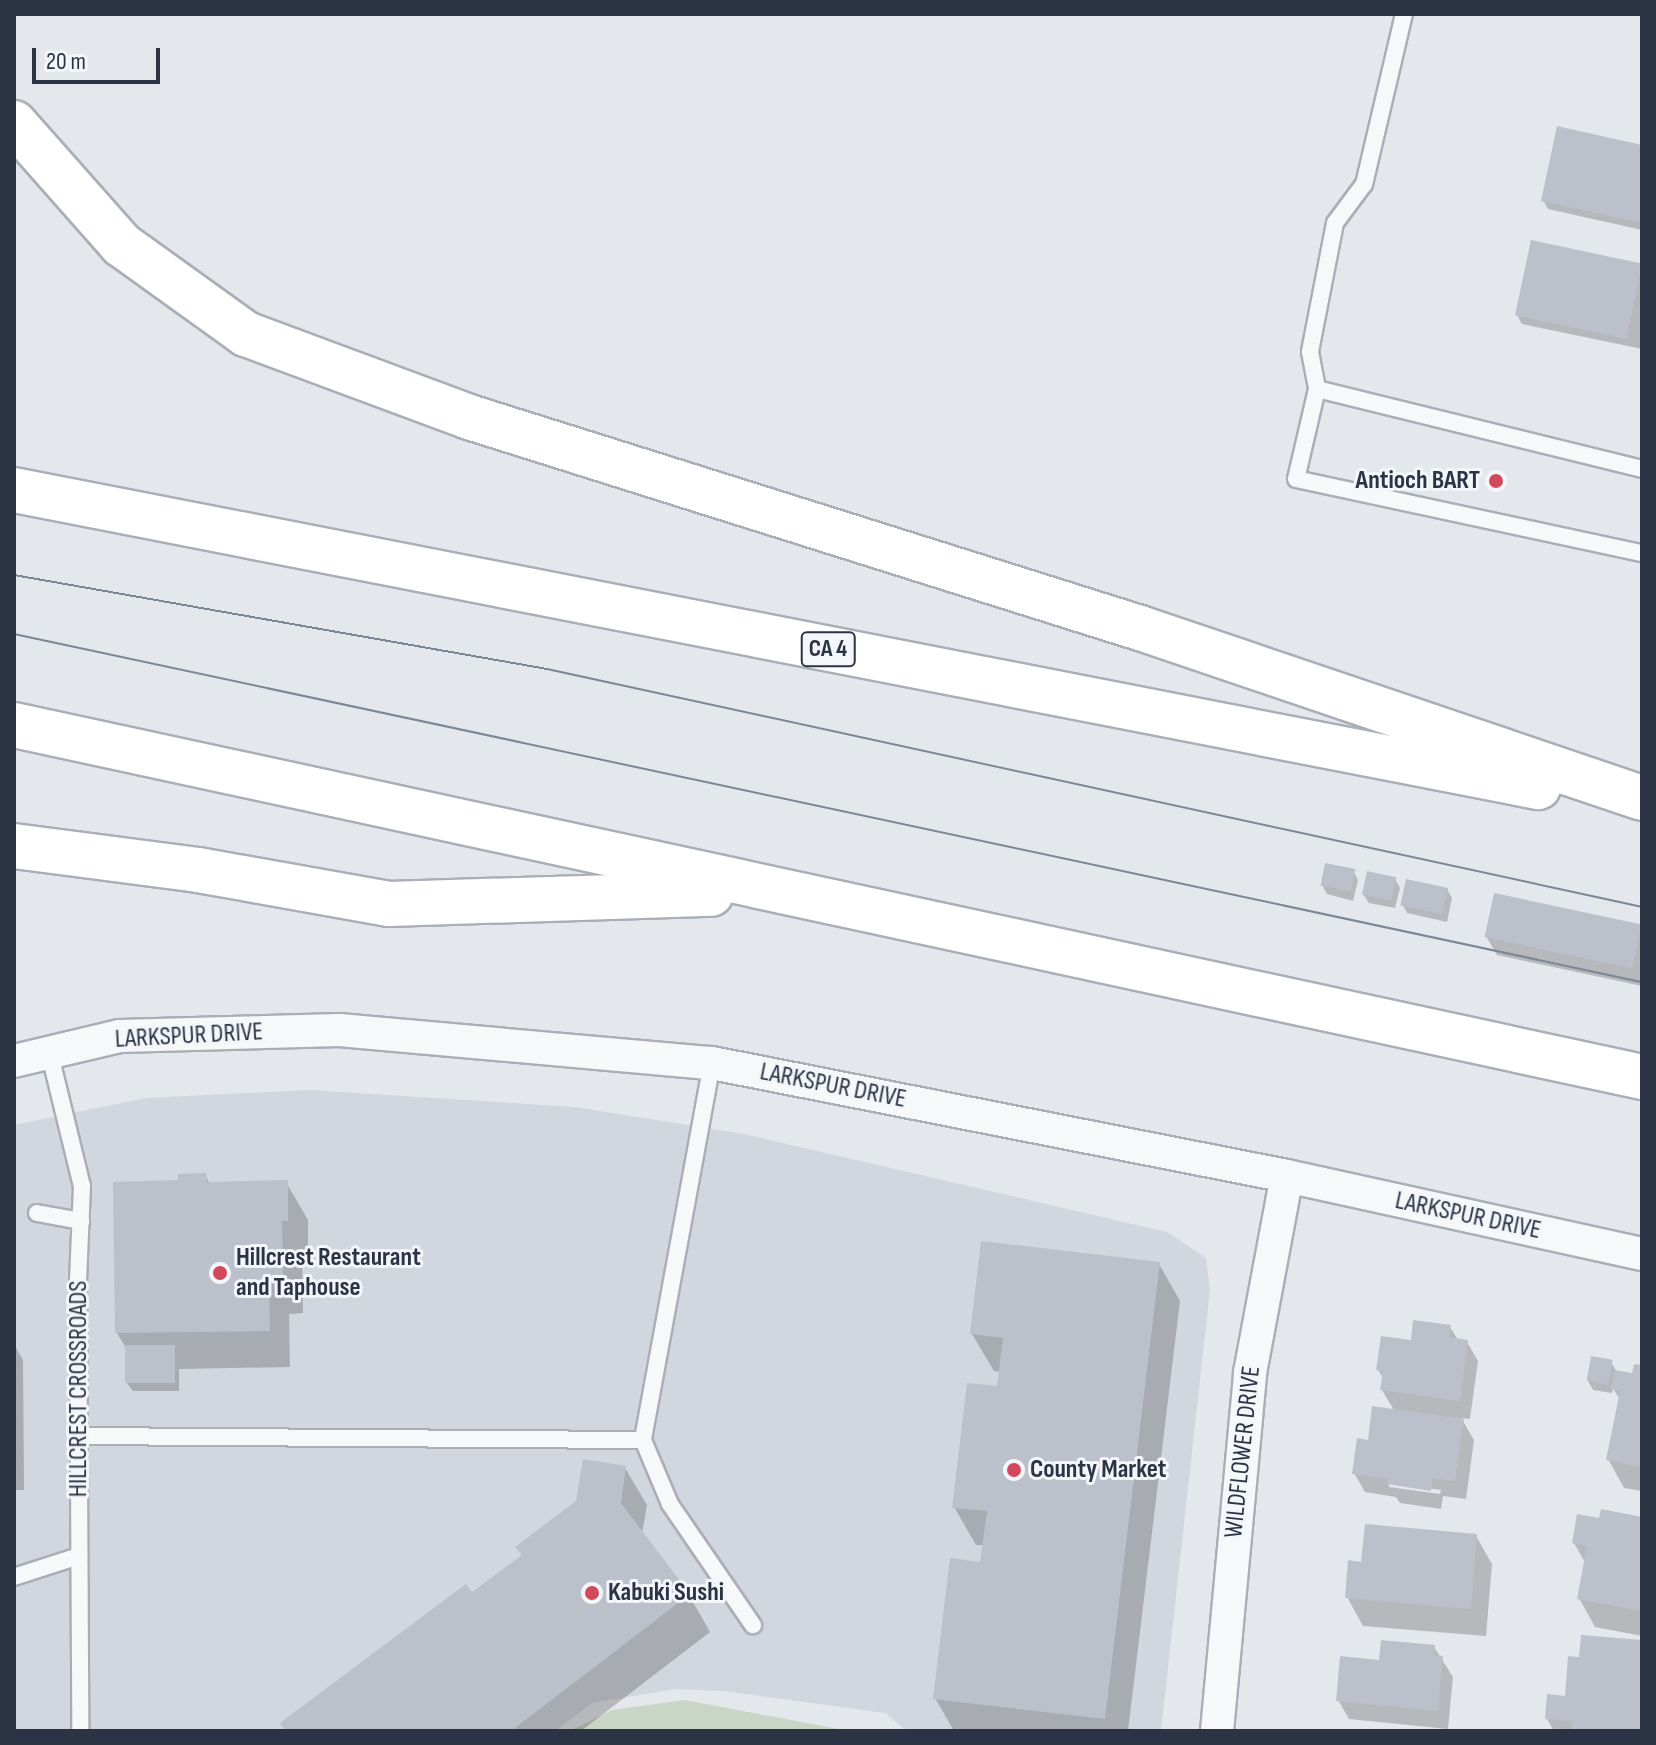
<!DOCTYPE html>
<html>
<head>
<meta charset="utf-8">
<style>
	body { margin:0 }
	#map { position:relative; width:1656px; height:1745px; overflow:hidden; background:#e4e7ec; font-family:"Sofia Sans Condensed",sans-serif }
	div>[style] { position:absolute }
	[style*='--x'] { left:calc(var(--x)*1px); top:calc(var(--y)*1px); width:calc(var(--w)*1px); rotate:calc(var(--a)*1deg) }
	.built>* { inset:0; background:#d2d6de }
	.green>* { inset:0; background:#c9d6c5 }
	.shadow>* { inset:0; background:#0003 }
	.building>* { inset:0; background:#bbc0ca; transform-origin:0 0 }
	.roads { filter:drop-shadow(2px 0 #a9aeb7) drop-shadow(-2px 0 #a9aeb7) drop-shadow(0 2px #a9aeb7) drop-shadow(0 -2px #a9aeb7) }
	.lane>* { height:16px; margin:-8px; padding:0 8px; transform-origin:8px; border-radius:8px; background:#f7f8fa }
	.street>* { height:32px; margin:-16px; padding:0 16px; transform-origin:16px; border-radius:16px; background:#f7f8fa }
	.highway>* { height:44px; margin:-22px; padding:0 22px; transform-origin:22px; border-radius:22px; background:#fff }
	.tram>* { height:2px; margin:-1px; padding:0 1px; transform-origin:1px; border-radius:1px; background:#7d8696 }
	.dots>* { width:22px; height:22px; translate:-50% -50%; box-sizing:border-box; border:4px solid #f4f6f9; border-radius:50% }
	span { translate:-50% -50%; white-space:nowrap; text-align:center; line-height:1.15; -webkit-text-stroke:6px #f4f6f9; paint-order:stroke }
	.shield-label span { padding:2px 6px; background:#f4f6f9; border:2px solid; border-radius:6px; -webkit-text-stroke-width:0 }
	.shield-label { font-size:24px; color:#2b3445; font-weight:700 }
	.poi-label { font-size:26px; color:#2b3445; font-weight:700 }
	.right { translate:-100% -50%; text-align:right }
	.left { translate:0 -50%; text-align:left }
	.street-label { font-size:26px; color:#2b3445 }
	.frame { position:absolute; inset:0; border:16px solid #2b3445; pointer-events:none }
	.scale { position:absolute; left:32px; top:48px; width:128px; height:36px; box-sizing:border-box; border:4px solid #2b3445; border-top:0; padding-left:10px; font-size:24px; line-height:28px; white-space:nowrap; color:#2b3445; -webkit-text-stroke:6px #f4f6f9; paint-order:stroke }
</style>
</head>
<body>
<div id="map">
	<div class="built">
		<div style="clip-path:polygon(308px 1090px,575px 1107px,744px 1134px,1167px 1232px,1206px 1258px,1210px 1290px,1161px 1731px,907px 1731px,885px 1713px,723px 1691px,675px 1689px,592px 1703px,555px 1731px,14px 1731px,14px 1125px,146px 1098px)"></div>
	</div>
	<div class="green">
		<div style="clip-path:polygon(685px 1700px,844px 1730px,847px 1731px,570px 1731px,612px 1710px)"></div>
	</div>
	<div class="shadow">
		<div style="clip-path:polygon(1642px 147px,1642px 230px,1548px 209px,1543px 200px)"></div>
		<div style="clip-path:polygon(1642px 267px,1642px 349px,1522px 324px,1517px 315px)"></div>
		<div style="clip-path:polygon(1353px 871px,1358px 880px,1353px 901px,1327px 894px,1322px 885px)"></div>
		<div style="clip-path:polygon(1395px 879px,1400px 888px,1395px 908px,1369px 903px,1363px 894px)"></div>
		<div style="clip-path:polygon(1447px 889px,1452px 898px,1447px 922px,1407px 913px,1402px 904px)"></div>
		<div style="clip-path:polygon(1642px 926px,1642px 986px,1497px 955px,1486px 936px)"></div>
		<div style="clip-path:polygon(205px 1175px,210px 1184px,286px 1182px,308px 1220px,308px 1258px,302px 1258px,303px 1313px,289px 1314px,290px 1367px,179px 1369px,179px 1391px,133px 1391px,127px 1383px,127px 1350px,117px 1333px,180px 1182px)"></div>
		<div style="clip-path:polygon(1159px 1264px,1180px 1301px,1128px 1731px,954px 1731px,935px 1698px,982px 1564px,984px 1545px,976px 1545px,954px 1507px,999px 1388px,1001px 1372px,994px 1371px,972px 1334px)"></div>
		<div style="clip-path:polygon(evenodd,1450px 1327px,1458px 1340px,1467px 1342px,1478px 1361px,1470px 1419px,1461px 1418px,1474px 1440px,1466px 1499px,1443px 1496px,1441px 1509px,1400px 1503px,1396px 1497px,1365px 1492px,1354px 1473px,1370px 1442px,1395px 1412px,1382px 1390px,1384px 1379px,1378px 1370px,1412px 1342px,1450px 1327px,1389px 1483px,1441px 1490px,1440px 1494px,1389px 1487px,1389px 1483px)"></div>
		<div style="clip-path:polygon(14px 1344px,23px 1360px,24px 1490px,14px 1490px)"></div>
		<div style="clip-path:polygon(1611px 1362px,1617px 1372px,1634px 1376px,1642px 1367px,1642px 1491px,1624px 1488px,1608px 1459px,1620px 1400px,1613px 1388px,1612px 1393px,1593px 1390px,1588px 1381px)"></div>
		<div style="clip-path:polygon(625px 1468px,647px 1505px,642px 1534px,689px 1595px,710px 1632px,581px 1731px,287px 1731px,523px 1557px,517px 1547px)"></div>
		<div style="clip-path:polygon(1642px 1519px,1642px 1636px,1595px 1627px,1579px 1598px,1586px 1564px,1574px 1543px,1601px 1521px)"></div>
		<div style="clip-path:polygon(1476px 1536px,1492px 1564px,1486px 1636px,1363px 1626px,1347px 1597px)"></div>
		<div style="clip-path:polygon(1642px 1642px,1642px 1731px,1554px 1731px,1547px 1719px,1567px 1698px,1581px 1659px)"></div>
		<div style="clip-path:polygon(1434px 1647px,1453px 1677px,1448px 1729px,1349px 1719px,1338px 1700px,1381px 1662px)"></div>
	</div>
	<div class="building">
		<div style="clip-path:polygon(1557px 126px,1642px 145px,1642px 223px,1541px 201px)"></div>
		<div style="left:1531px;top:240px;width:114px;height:77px;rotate:12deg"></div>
		<div style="left:1325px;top:863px;width:31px;height:23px;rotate:11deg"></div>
		<div style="left:1367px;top:871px;width:30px;height:24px;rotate:12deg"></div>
		<div style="left:1406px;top:879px;width:43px;height:27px;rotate:12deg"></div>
		<div style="left:1494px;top:893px;width:151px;height:45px;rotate:12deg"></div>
		<div style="clip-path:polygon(206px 1173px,207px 1182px,288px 1180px,288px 1221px,282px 1221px,283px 1277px,269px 1277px,270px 1331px,115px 1333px,113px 1182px,178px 1180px,178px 1174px)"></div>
		<div style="clip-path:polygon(981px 1241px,1160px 1262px,1105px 1719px,933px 1699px,950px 1558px,980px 1562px,987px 1511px,952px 1508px,967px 1383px,997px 1386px,1003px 1338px,970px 1334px)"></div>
		<div style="clip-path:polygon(1413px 1320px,1451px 1325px,1449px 1337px,1468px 1340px,1460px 1401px,1380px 1390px,1383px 1371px,1376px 1370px,1381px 1336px,1411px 1340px)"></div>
		<div style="left:125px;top:1345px;width:50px;height:38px"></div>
		<div style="left:1591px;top:1356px;width:22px;height:25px;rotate:10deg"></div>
		<div style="clip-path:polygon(1634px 1364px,1642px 1365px,1642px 1467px,1606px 1460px,1620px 1391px,1611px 1389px,1615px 1370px,1632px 1373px)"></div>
		<div style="clip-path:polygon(1372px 1406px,1464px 1419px,1455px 1481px,1432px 1478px,1431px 1491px,1387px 1484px,1388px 1479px,1352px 1474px,1357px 1438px,1368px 1440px)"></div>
		<div style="clip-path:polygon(583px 1459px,626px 1466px,621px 1503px,690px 1594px,511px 1731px,286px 1731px,280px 1723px,466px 1584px,472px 1592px,522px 1555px,515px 1547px,576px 1501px)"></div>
		<div style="clip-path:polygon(1601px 1509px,1642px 1517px,1642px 1611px,1577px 1599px,1587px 1546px,1572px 1543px,1577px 1514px,1599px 1518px)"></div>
		<div style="clip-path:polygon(1365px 1524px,1477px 1534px,1471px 1609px,1345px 1598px,1348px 1560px,1361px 1562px)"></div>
		<div style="clip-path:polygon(1581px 1635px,1642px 1640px,1642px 1731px,1571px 1729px,1572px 1721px,1545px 1719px,1547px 1694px,1565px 1696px,1568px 1656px,1579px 1657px)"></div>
		<div style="clip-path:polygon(1381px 1640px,1435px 1645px,1434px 1655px,1443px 1656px,1438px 1711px,1336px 1701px,1340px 1656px,1379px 1660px)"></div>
	</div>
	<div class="roads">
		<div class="lane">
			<div style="--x:1404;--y:14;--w:175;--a:103.2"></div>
			<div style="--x:1364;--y:184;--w:49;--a:126.6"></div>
			<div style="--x:1335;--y:223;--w:131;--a:101"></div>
			<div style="--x:1310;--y:352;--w:38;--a:79"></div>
			<div style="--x:1317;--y:389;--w:92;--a:103.1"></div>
			<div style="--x:1296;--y:479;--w:354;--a:12.1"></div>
			<div style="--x:1317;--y:389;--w:335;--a:13.8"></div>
			<div style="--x:49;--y:1051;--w:139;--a:76.3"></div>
			<div style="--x:82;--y:1186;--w:95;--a:92.4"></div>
			<div style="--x:78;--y:1281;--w:450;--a:89.7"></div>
			<div style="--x:712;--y:1063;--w:383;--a:100.4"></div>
			<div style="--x:643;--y:1440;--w:69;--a:67.1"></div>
			<div style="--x:670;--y:1504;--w:147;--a:55.6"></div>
			<div style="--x:37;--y:1213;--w:45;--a:10.3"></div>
			<div style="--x:78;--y:1436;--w:565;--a:0.41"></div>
			<div style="--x:14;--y:1577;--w:68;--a:-17.9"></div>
		</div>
		<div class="street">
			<div style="--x:14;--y:1061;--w:109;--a:-13.3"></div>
			<div style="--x:120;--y:1036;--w:219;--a:-1.6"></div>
			<div style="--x:339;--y:1030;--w:374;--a:5.1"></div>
			<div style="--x:712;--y:1063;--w:586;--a:11.12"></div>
			<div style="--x:1287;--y:1176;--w:363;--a:12.4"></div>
			<div style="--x:1217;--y:1731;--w:360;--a:-84.7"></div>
			<div style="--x:1250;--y:1373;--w:200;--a:-79.4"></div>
		</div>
		<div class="highway">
			<div style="--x:14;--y:123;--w:163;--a:48.5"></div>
			<div style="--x:122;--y:245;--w:153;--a:35.7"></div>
			<div style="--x:246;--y:334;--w:238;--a:20.4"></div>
			<div style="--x:469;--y:417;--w:703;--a:17.46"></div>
			<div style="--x:1140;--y:628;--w:530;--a:18.71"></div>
			<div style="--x:14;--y:490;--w:1553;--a:11.03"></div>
			<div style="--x:14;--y:725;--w:1666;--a:12.2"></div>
			<div style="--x:14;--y:846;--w:186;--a:7.4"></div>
			<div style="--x:198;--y:870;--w:194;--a:10.1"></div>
			<div style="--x:389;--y:904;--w:322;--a:-1.8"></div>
		</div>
	</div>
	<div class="tram">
		<div style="--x:14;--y:575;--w:541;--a:10"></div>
		<div style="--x:547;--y:669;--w:1121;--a:12.26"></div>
		<div style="--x:14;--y:634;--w:1665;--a:12.07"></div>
	</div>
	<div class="dots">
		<div style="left:1496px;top:481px;background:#d1495b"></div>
		<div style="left:220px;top:1273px;background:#d1495b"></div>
		<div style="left:1014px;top:1470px;background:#d1495b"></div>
		<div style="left:592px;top:1593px;background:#d1495b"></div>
	</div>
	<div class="shield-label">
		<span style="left:828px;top:649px">CA 4</span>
	</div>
	<div class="poi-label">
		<span class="right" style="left:1480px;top:481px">Antioch BART</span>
		<span class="left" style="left:236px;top:1273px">Hillcrest Restaurant<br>and Taphouse</span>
		<span class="left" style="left:1030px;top:1470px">County Market</span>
		<span class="left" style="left:608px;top:1593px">Kabuki Sushi</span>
	</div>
	<div class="street-label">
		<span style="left:189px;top:1036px;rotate:-3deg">LARKSPUR DRIVE</span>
		<span style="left:833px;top:1086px;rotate:11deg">LARKSPUR DRIVE</span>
		<span style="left:1468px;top:1216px;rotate:12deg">LARKSPUR DRIVE</span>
		<span style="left:79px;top:1389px;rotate:-90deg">HILLCREST CROSSROADS</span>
		<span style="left:1243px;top:1452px;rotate:-84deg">WILDFLOWER DRIVE</span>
	</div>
	<div class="frame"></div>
	<div class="scale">20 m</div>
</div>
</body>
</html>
